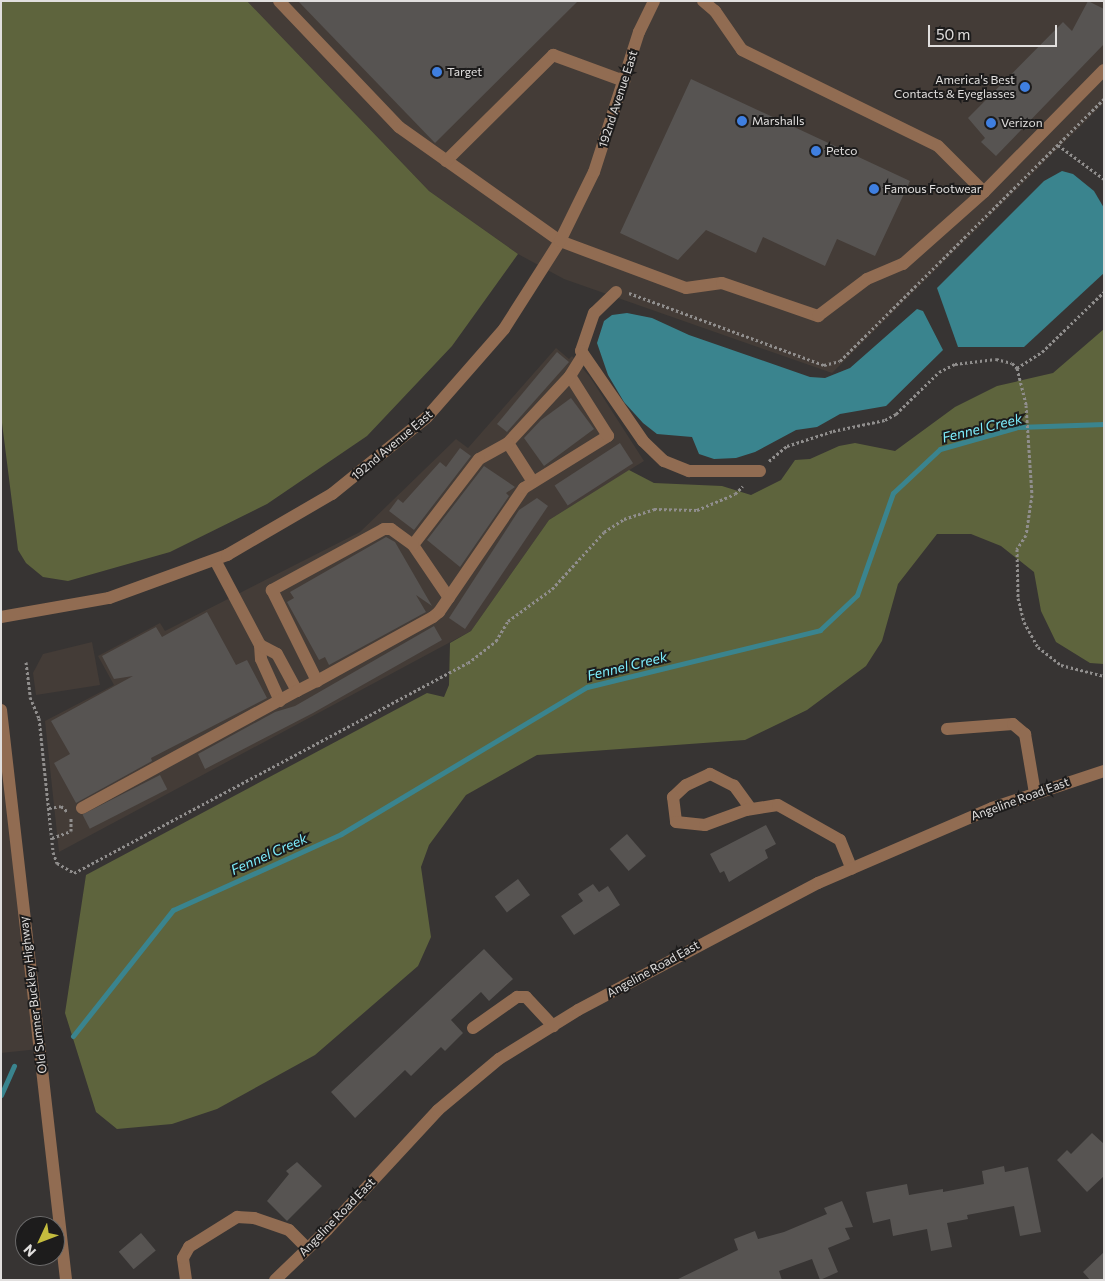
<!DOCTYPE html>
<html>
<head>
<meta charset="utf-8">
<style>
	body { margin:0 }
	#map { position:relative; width:1105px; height:1281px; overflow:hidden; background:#373433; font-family:Commissioner,sans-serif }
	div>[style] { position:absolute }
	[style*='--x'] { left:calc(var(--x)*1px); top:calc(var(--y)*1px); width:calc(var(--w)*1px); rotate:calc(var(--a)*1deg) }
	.built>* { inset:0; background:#443c37 }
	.green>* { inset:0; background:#5e643d }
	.water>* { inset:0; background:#3a848e }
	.stream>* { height:5px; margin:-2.5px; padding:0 2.5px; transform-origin:2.5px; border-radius:2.5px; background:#3a848e }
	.building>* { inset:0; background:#575452; transform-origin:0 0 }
	.path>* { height:3px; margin-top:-1.5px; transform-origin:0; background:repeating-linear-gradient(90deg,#908e8d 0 2.5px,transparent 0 5px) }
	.minor>* { height:12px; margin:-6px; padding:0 6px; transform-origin:6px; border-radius:6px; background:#916c52 }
	.dots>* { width:14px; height:14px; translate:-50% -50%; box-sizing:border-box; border:2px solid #1d1c1c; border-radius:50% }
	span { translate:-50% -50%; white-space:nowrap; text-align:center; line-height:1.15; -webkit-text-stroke:4px #1d1c1c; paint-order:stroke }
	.poi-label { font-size:12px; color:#e1dfde }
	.left { translate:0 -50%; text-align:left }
	.right { translate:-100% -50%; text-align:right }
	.street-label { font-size:12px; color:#e1dfde }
	.water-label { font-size:14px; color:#7dedfc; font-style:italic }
	.frame { position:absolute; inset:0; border:2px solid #e1dfde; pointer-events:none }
	.north { position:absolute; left:15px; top:1216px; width:50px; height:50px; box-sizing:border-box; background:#1d1c1c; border:1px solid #6b6a6a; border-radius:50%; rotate:227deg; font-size:14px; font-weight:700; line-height:20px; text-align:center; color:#e1dfde }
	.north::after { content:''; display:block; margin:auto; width:18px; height:22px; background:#c4bc3e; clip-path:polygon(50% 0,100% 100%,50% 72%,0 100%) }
	.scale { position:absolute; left:928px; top:25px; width:129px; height:22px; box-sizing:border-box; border:2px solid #e1dfde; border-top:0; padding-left:6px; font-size:15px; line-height:18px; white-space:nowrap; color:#e1dfde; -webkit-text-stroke:4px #1d1c1c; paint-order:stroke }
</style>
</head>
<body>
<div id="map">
	<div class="built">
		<div style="clip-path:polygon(247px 1px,1104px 1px,1104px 103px,832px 373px,564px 279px,518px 254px,429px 191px)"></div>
		<div style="clip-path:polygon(556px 348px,569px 359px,572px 356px,590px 377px,644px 461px,549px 520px,471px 631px,59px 852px,45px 721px,114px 685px,98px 656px,160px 623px,165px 631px,360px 532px,456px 439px,468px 448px)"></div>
		<div style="clip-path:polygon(92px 642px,100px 685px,36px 695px,33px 673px,43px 654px)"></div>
		<div style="clip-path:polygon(1px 708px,39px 1049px,1px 1053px)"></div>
	</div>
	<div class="green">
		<div style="clip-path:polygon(1px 1px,247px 1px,429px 191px,518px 254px,452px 346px,367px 436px,267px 504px,170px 552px,68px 581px,43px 577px,26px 563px,18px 550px,1px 415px)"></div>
		<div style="clip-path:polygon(1104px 329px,1104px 664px,1090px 663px,1056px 642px,1041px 611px,1034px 572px,1001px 546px,971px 534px,937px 534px,898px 584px,882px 641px,866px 666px,807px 710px,745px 740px,537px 755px,466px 795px,429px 845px,421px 867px,431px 937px,418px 966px,315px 1055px,217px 1109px,172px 1124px,117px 1129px,96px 1112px,65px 1013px,86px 875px,427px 693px,444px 697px,449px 685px,450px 643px,471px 631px,549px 520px,629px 470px,654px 483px,722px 486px,751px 495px,781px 480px,795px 460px,810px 459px,839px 446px,855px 443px,895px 451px,955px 407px,997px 386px,1053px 373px)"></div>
	</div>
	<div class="water">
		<div style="clip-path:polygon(1062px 171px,1073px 174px,1094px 191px,1104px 208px,1104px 273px,1024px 347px,958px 347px,937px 288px,1044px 181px)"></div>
		<div style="clip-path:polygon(917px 309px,923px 311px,943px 350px,886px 406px,840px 414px,817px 427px,796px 430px,755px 452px,736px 458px,714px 459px,699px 454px,692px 437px,657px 434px,643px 423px,624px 402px,608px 375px,597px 343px,604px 321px,612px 315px,627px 313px,652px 318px,689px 335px,810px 377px,825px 378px,850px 368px)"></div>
	</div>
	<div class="stream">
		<div style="--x:73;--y:1036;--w:161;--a:-51.6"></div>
		<div style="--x:173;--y:910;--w:184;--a:-24.3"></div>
		<div style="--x:341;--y:834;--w:287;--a:-30.9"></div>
		<div style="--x:587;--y:687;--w:240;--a:-13.7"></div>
		<div style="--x:820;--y:630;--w:51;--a:-43.4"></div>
		<div style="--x:857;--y:595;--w:108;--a:-70.6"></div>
		<div style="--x:893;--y:493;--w:64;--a:-43.1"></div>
		<div style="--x:940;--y:449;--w:81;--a:-15.8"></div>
		<div style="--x:1018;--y:427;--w:86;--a:-2"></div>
		<div style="--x:1;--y:1095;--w:32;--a:-66"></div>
	</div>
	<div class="building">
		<div style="clip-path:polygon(298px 1px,578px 1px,435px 143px)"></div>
		<div style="clip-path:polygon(1088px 1px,1104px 9px,1104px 44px,996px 156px,981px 142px,985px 138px,968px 118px,1063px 22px,1072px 31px)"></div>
		<div style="clip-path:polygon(691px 79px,910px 181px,875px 256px,837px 239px,825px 266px,763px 237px,756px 253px,706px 230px,678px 260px,620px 233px)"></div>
		<div style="clip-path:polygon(557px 352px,569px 362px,507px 432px,497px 424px)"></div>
		<div style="clip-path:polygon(571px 398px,594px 429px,544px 466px,524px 438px,541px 420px)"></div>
		<div style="left:620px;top:443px;width:24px;height:78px;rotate:57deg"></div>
		<div style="clip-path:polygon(460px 448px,471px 456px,414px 530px,389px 511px,398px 499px,403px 503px,440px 462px,446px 467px)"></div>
		<div style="clip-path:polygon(484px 466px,515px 487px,506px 493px,509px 496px,460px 567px,427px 540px)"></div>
		<div style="clip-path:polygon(537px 498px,548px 506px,465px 629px,449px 618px,519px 510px)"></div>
		<div style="clip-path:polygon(386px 537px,395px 542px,432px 606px,416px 595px,426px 612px,329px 665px,325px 657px,319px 660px,287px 602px,294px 598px,290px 592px)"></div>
		<div style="clip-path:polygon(207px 612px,236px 665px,247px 660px,267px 698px,151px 758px,152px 761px,76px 803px,54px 763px,70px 754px,51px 721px,133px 676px,114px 679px,102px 656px,156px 627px,162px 637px)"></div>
		<div style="clip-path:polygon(434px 626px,442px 640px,313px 713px,205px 769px,198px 754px,275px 712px,295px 706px)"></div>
		<div style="left:160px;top:775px;width:16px;height:87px;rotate:63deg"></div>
		<div style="clip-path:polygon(766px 825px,776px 844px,765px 850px,768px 858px,729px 882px,724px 871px,720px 873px,710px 854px)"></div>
		<div style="left:627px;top:834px;width:29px;height:23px;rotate:49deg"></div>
		<div style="left:518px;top:879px;width:20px;height:29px;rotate:53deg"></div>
		<div style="clip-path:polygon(593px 884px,599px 892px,608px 886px,620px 905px,574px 935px,561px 916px,583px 901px,578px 894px)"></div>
		<div style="clip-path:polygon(484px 949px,513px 979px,489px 1001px,481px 992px,451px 1020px,463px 1033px,445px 1051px,441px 1047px,411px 1076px,405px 1070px,355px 1118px,331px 1092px)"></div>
		<div style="clip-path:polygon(1092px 1133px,1104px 1144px,1104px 1176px,1087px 1192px,1057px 1160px,1067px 1150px,1071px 1154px)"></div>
		<div style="clip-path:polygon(297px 1162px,322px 1186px,287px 1221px,267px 1201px,289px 1174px,286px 1171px)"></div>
		<div style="clip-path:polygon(1004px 1166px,1005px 1172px,1028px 1167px,1041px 1232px,1020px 1236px,1014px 1206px,967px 1215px,968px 1219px,947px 1223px,952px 1247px,931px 1251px,927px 1229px,893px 1236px,890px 1219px,873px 1223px,866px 1192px,907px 1184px,909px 1195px,943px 1189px,943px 1192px,984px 1184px,982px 1171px)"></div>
		<div style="clip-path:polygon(842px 1201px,853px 1227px,845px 1228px,850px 1239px,828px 1248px,838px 1272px,820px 1280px,812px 1259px,779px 1271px,782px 1280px,676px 1280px,738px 1250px,734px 1239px,755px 1231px,758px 1239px,784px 1232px,827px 1214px,824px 1208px)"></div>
		<div style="left:141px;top:1233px;width:23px;height:29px;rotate:50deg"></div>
		<div style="clip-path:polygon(1104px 1252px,1104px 1280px,1090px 1280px,1083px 1272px)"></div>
	</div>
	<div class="path">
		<div style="--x:1058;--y:145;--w:57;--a:36.5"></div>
		<div style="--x:629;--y:293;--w:208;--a:20.3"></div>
		<div style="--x:824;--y:365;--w:16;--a:-14"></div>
		<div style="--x:840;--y:361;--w:372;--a:-44.8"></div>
		<div style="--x:1017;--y:368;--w:30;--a:-33"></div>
		<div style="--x:1042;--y:352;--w:86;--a:-44.1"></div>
		<div style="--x:769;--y:461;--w:23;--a:-40"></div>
		<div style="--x:787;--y:446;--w:48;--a:-18.1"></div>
		<div style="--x:833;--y:431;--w:53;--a:-11.9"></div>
		<div style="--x:885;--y:420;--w:13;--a:-29"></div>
		<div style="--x:896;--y:414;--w:60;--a:-44.3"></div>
		<div style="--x:939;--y:372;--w:18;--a:-27"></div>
		<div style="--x:955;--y:364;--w:41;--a:-7"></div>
		<div style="--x:996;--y:359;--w:16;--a:14"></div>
		<div style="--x:1012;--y:363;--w:7;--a:45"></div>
		<div style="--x:1017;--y:368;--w:38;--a:76"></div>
		<div style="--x:1026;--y:405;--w:90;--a:86.2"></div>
		<div style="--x:1032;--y:495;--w:40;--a:98.5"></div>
		<div style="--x:1026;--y:535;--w:17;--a:123"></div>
		<div style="--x:1017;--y:549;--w:49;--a:88.8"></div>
		<div style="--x:1018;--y:598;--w:25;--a:76"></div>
		<div style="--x:1024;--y:622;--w:29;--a:61"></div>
		<div style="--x:1038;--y:647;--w:29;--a:38"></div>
		<div style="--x:1061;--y:665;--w:44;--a:14.3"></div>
		<div style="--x:26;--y:662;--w:35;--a:83"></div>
		<div style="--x:30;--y:697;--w:23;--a:67"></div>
		<div style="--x:39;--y:718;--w:135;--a:84"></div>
		<div style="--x:53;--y:852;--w:12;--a:70"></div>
		<div style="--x:57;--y:863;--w:20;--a:30"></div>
		<div style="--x:74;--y:873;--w:446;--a:-28.1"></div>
		<div style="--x:468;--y:663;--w:36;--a:-38"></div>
		<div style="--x:496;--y:641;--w:23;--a:-59"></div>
		<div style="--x:508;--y:621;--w:54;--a:-36"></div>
		<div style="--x:552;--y:589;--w:77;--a:-47.6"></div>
		<div style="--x:604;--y:532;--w:24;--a:-33"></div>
		<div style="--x:624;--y:519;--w:32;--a:-18"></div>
		<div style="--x:654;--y:509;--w:43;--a:1.3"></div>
		<div style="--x:697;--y:510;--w:41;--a:-22.8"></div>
		<div style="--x:735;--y:494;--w:11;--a:-45"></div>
		<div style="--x:49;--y:808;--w:12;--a:-9"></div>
		<div style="--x:61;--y:806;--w:9;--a:41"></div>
		<div style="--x:52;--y:838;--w:20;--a:-20"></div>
		<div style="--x:71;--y:831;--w:14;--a:-90"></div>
	</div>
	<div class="minor">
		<div style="--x:279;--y:1;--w:174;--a:46.4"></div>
		<div style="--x:399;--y:127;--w:197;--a:35.3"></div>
		<div style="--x:560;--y:241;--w:134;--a:20.5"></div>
		<div style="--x:686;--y:288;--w:36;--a:-8"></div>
		<div style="--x:722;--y:283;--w:102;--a:19"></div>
		<div style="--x:818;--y:316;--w:61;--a:-37.1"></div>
		<div style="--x:867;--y:279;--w:39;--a:-23"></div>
		<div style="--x:903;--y:264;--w:108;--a:-41.6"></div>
		<div style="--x:984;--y:192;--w:171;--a:-45.5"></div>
		<div style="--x:703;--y:1;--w:16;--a:40"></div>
		<div style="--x:715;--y:11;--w:47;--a:55.3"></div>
		<div style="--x:742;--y:50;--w:218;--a:26.1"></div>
		<div style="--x:938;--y:146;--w:65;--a:45"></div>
		<div style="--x:446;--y:161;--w:151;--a:-44.7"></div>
		<div style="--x:553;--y:55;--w:76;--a:20.1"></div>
		<div style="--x:616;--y:292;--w:30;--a:136"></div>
		<div style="--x:594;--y:313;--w:40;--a:108.9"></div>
		<div style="--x:581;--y:351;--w:109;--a:55.4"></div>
		<div style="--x:643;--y:441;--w:29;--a:44"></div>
		<div style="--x:664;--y:461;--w:27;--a:22"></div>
		<div style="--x:689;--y:471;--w:71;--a:0"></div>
		<div style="--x:570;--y:376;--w:25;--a:-58"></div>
		<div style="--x:508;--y:443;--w:46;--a:57.3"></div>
		<div style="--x:413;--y:545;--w:64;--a:55.8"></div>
		<div style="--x:215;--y:560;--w:96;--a:62.1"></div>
		<div style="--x:260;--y:645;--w:14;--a:86"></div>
		<div style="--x:261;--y:659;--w:46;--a:65.7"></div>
		<div style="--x:1;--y:617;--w:110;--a:-10"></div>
		<div style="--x:109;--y:598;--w:126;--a:-20"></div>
		<div style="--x:227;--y:555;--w:121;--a:-30.2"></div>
		<div style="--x:332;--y:494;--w:122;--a:-39"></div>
		<div style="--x:427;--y:417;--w:117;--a:-48.8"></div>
		<div style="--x:504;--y:329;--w:104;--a:-57.5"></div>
		<div style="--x:560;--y:241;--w:77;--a:-63.8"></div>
		<div style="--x:594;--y:172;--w:147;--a:-72.2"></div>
		<div style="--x:639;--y:32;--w:34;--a:-64"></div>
		<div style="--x:260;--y:645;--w:19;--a:28"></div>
		<div style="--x:277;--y:654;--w:42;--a:61.6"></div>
		<div style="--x:1;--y:710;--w:574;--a:83.49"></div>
		<div style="--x:947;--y:729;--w:66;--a:-4.3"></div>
		<div style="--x:1013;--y:724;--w:16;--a:40"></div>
		<div style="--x:1025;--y:734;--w:60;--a:80.4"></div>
		<div style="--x:82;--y:808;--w:245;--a:-28.6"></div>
		<div style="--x:297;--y:691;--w:22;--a:-27"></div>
		<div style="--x:317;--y:681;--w:132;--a:-28.9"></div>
		<div style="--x:433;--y:617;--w:8;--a:-40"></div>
		<div style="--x:439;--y:612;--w:150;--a:-55.6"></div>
		<div style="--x:524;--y:488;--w:99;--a:-31.8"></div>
		<div style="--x:608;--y:436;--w:71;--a:-122.3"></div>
		<div style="--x:570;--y:376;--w:91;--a:132.8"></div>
		<div style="--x:508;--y:443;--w:33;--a:151"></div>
		<div style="--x:479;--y:459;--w:108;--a:127.5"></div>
		<div style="--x:413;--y:545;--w:27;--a:-144"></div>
		<div style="--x:391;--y:529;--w:7;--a:180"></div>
		<div style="--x:384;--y:529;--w:128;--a:151.4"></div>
		<div style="--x:272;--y:590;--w:102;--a:63.7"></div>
		<div style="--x:751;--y:809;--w:29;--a:-126"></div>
		<div style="--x:734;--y:786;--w:27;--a:-153"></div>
		<div style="--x:710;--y:774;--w:26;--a:155"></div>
		<div style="--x:686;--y:785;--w:18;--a:137"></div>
		<div style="--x:673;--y:797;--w:25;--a:83"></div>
		<div style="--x:676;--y:822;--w:29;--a:6"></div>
		<div style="--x:705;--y:825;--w:44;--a:-20.1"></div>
		<div style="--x:746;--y:810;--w:32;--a:-9"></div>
		<div style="--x:778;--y:805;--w:71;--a:29.4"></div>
		<div style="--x:840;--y:840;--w:31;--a:68"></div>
		<div style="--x:473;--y:1028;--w:54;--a:-35.2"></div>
		<div style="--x:517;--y:997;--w:9;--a:0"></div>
		<div style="--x:526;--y:997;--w:40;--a:47"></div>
		<div style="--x:186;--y:1280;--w:22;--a:-98"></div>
		<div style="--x:183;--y:1258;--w:13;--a:-61"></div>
		<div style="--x:189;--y:1247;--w:57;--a:-32"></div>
		<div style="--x:237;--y:1217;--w:17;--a:3"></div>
		<div style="--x:254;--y:1218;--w:37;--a:19"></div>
		<div style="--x:289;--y:1230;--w:25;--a:45"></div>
		<div style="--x:275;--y:1280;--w:72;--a:-43.9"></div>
		<div style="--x:327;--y:1230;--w:163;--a:-47.2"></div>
		<div style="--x:438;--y:1110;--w:80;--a:-39.9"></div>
		<div style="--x:499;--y:1059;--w:93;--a:-31.8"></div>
		<div style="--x:578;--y:1010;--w:272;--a:-27.9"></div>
		<div style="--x:818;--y:883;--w:189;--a:-23.3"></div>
		<div style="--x:992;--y:808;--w:118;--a:-18.3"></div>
	</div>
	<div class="dots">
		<div style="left:437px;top:72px;background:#3f7fe0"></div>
		<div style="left:1025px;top:87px;background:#3f7fe0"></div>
		<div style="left:742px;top:121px;background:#3f7fe0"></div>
		<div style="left:991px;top:123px;background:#3f7fe0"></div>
		<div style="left:816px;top:151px;background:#3f7fe0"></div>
		<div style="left:874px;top:189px;background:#3f7fe0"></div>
	</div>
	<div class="poi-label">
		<span class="left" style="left:447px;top:72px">Target</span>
		<span class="right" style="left:1015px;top:87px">America's Best<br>Contacts &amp; Eyeglasses</span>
		<span class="left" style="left:752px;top:121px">Marshalls</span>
		<span class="left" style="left:1001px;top:123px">Verizon</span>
		<span class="left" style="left:826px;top:151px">Petco</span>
		<span class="left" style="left:884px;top:189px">Famous Footwear</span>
	</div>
	<div class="street-label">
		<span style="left:618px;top:99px;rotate:-72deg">192nd Avenue East</span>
		<span style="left:392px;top:445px;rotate:-40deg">192nd Avenue East</span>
		<span style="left:1020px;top:799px;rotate:-20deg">Angeline Road East</span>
		<span style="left:653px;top:969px;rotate:-29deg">Angeline Road East</span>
		<span style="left:33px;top:995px;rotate:-97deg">Old Sumner Buckley Highway</span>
		<span style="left:337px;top:1217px;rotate:-46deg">Angeline Road East</span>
	</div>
	<div class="water-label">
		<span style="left:982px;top:428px;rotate:-14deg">Fennel Creek</span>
		<span style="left:627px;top:666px;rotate:-14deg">Fennel Creek</span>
		<span style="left:269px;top:854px;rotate:-24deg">Fennel Creek</span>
	</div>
	<div class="frame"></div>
	<div class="north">N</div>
	<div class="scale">50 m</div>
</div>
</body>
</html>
